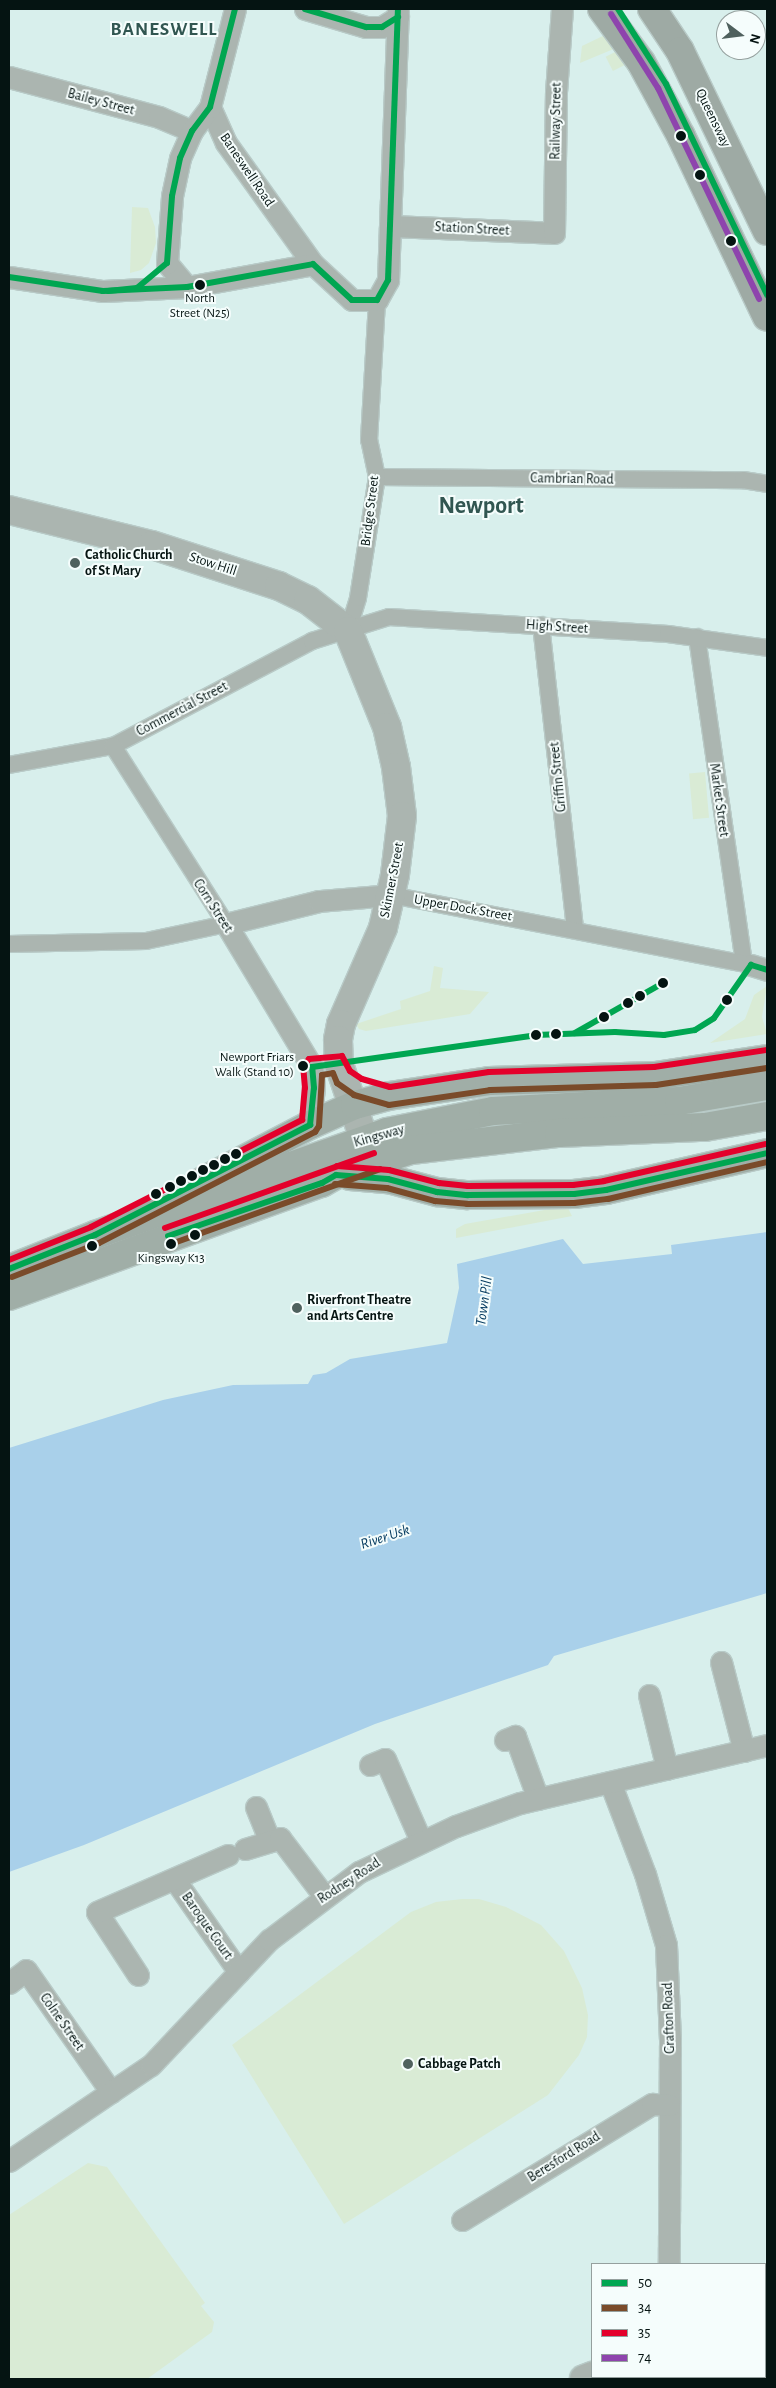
<!DOCTYPE html>
<html>
<head>
<meta charset="utf-8">
<style>
	body { margin:0 }
	#map { position:relative; width:776px; height:2388px; overflow:hidden; background:#d8efec; font-family:"Alegreya Sans",sans-serif }
	div>[style] { position:absolute }
	[style*='--x'] { left:calc(var(--x)*1px); top:calc(var(--y)*1px); width:calc(var(--w)*1px); rotate:calc(var(--a)*1deg) }
	.green>* { inset:0; background:#d9ebd5; transform-origin:0 0 }
	.water>* { inset:0; background:#a9d0ea }
	.roads { filter:drop-shadow(1px 0 #b8cac7) drop-shadow(-1px 0 #b8cac7) drop-shadow(0 1px #b8cac7) drop-shadow(0 -1px #b8cac7) }
	.pedestrian>* { height:16px; margin:-8px; padding:0 8px; transform-origin:8px; border-radius:8px; background:#abb5b0 }
	.minor>* { height:21px; margin:-10.5px; padding:0 10.5px; transform-origin:10.5px; border-radius:10.5px; background:#abb5b0 }
	.tertiary>* { height:28px; margin:-14px; padding:0 14px; transform-origin:14px; border-radius:14px; background:#abb5b0 }
	.secondary>* { height:28px; margin:-14px; padding:0 14px; transform-origin:14px; border-radius:14px; background:#9eaaa4 }
	.primary>* { height:28px; margin:-14px; padding:0 14px; transform-origin:14px; border-radius:14px; background:#a0aea7 }
	.bus-1>* { height:6px; margin:-3px; padding:0 3px; transform-origin:3px; border-radius:3px; background:#00a651 }
	.bus-2>* { height:6px; margin:-3px; padding:0 3px; transform-origin:3px; border-radius:3px; background:#7a4b2a }
	.bus-3>* { height:6px; margin:-3px; padding:0 3px; transform-origin:3px; border-radius:3px; background:#e4002b }
	.bus-4>* { height:6px; margin:-3px; padding:0 3px; transform-origin:3px; border-radius:3px; background:#8e44ad }
	.dots>* { width:14px; height:14px; translate:-50% -50%; box-sizing:border-box; border:2px solid #f5fdfc; border-radius:50% }
	span { translate:-50% -50%; white-space:nowrap; text-align:center; line-height:1.15; -webkit-text-stroke:4px #f5fdfc; paint-order:stroke }
	.bus-label { font-size:13px; color:#051412 }
	.right { translate:-100% -50%; text-align:right }
	.street-label { font-size:14px; color:#051412 }
	.poi-label { font-size:14px; color:#051412; font-weight:700 }
	.left { translate:0 -50%; text-align:left }
	.water-label { font-size:15px; color:#053b60; font-style:italic }
	.district-label { font-size:19px; color:#315651; font-weight:700; letter-spacing:1px }
	.town-label { font-size:24px; color:#315651; font-weight:700 }
	.frame { position:absolute; inset:0; border:10px solid #051412; pointer-events:none }
	.legend { position:absolute; left:591px; top:2263px; width:175px; height:115px; box-sizing:border-box; background:#f5fdfc; border:1px solid #95a09e; margin:0; padding:6px 9px; list-style:none; font-size:15px; color:#051412 }
	.legend li { display:flex; align-items:center; gap:10px; height:25px }
	.legend b { width:25px; border:1px solid #95a09e }
	.north { position:absolute; left:716px; top:10px; width:50px; height:50px; box-sizing:border-box; background:#f5fdfc; border:1px solid #95a09e; border-radius:50%; rotate:105deg; font-size:14px; font-weight:700; line-height:20px; text-align:center; color:#051412 }
	.north::after { content:''; display:block; margin:auto; width:18px; height:22px; background:#4f615e; clip-path:polygon(50% 0,100% 100%,50% 72%,0 100%) }
</style>
</head>
<body>
<div id="map">
	<div class="green">
		<div style="clip-path:polygon(607px 34px,616px 48px,580px 63px,582px 46px)"></div>
		<div style="left:619px;top:50px;width:16px;height:15px;rotate:63deg"></div>
		<div style="clip-path:polygon(132px 207px,148px 208px,155px 227px,156px 243px,149px 263px,141px 270px,130px 273px)"></div>
		<div style="left:705px;top:772px;width:46px;height:16px;rotate:85deg"></div>
		<div style="clip-path:polygon(434px 966px,443px 968px,440px 988px,489px 992px,470px 1014px,366px 1031px,359px 1029px,356px 1024px,401px 1009px,400px 1001px,430px 991px)"></div>
		<div style="clip-path:polygon(767px 986px,762px 1017px,767px 1034px,710px 1043px,745px 1019px,754px 995px)"></div>
		<div style="clip-path:polygon(567px 1206px,572px 1216px,456px 1238px,456px 1229px,465px 1224px)"></div>
		<div style="clip-path:polygon(462px 1899px,479px 1899px,506px 1907px,541px 1925px,564px 1951px,582px 1988px,588px 2015px,587px 2037px,579px 2055px,548px 2095px,344px 2224px,232px 2045px,411px 1912px,436px 1902px)"></div>
		<div style="clip-path:polygon(88px 2163px,107px 2167px,205px 2303px,201px 2306px,214px 2322px,212px 2332px,147px 2379px,9px 2379px,9px 2215px)"></div>
	</div>
	<div class="water">
		<div style="clip-path:polygon(767px 1232px,767px 1593px,554px 1656px,548px 1665px,375px 1724px,84px 1845px,9px 1872px,9px 1448px,163px 1400px,233px 1385px,308px 1384px,313px 1375px,326px 1373px,350px 1359px,447px 1343px,459px 1288px,457px 1264px,563px 1239px,583px 1264px,672px 1254px,671px 1245px)"></div>
	</div>
	<div class="roads">
		<div class="pedestrian">
			<div style="--x:377;--y:477;--w:366;--a:0.5"></div>
			<div style="--x:743;--y:480;--w:24;--a:9"></div>
			<div style="--x:541;--y:625;--w:305;--a:83.6"></div>
			<div style="--x:348;--y:631;--w:34;--a:-73"></div>
			<div style="--x:358;--y:598;--w:122;--a:-81.1"></div>
			<div style="--x:377;--y:477;--w:38;--a:-102"></div>
			<div style="--x:369;--y:440;--w:140;--a:-86.7"></div>
			<div style="--x:697;--y:637;--w:329;--a:81.8"></div>
			<div style="--x:9;--y:765;--w:106;--a:-10.4"></div>
			<div style="--x:113;--y:746;--w:225;--a:-27.8"></div>
			<div style="--x:312;--y:641;--w:81;--a:-17.3"></div>
			<div style="--x:389;--y:617;--w:280;--a:3.5"></div>
			<div style="--x:668;--y:634;--w:100;--a:8"></div>
			<div style="--x:391;--y:895;--w:367;--a:11"></div>
			<div style="--x:9;--y:944;--w:137;--a:-1.3"></div>
			<div style="--x:146;--y:941;--w:82;--a:-12"></div>
			<div style="--x:226;--y:924;--w:211;--a:-122.4"></div>
		</div>
		<div class="minor">
			<div style="--x:305;--y:9;--w:64;--a:16.4"></div>
			<div style="--x:366;--y:27;--w:16;--a:0"></div>
			<div style="--x:382;--y:27;--w:19;--a:-32"></div>
			<div style="--x:9;--y:77;--w:155;--a:14.9"></div>
			<div style="--x:159;--y:117;--w:36;--a:23"></div>
			<div style="--x:210;--y:107;--w:39;--a:66"></div>
			<div style="--x:226;--y:143;--w:149;--a:54.3"></div>
			<div style="--x:390;--y:226;--w:164;--a:2.4"></div>
			<div style="--x:554;--y:233;--w:141;--a:-89.2"></div>
			<div style="--x:556;--y:92;--w:83;--a:-85.9"></div>
			<div style="--x:9;--y:277;--w:95;--a:8.5"></div>
			<div style="--x:103;--y:291;--w:84;--a:-2.7"></div>
			<div style="--x:187;--y:287;--w:128;--a:-10.3"></div>
			<div style="--x:313;--y:264;--w:53;--a:42.7"></div>
			<div style="--x:352;--y:300;--w:25;--a:0"></div>
			<div style="--x:377;--y:300;--w:23;--a:-61"></div>
			<div style="--x:388;--y:280;--w:271;--a:-87.9"></div>
			<div style="--x:187;--y:287;--w:31;--a:-130"></div>
			<div style="--x:167;--y:263;--w:67;--a:-85.7"></div>
			<div style="--x:172;--y:196;--w:39;--a:-78"></div>
			<div style="--x:180;--y:158;--w:30;--a:-66"></div>
			<div style="--x:192;--y:131;--w:30;--a:-53"></div>
			<div style="--x:210;--y:107;--w:101;--a:-75.7"></div>
			<div style="--x:751;--y:965;--w:17;--a:17"></div>
			<div style="--x:310;--y:1125;--w:37;--a:-84"></div>
			<div style="--x:314;--y:1088;--w:21;--a:-95"></div>
			<div style="--x:312;--y:1067;--w:167;--a:-121"></div>
			<div style="--x:226;--y:924;--w:96;--a:-13.9"></div>
			<div style="--x:319;--y:901;--w:72;--a:-4.8"></div>
			<div style="--x:721;--y:1662;--w:92;--a:75.5"></div>
			<div style="--x:649;--y:1695;--w:76;--a:76.3"></div>
			<div style="--x:505;--y:1740;--w:11;--a:-22"></div>
			<div style="--x:515;--y:1736;--w:67;--a:69.9"></div>
			<div style="--x:370;--y:1765;--w:16;--a:-22"></div>
			<div style="--x:385;--y:1759;--w:90;--a:66.3"></div>
			<div style="--x:610;--y:1782;--w:98;--a:69.2"></div>
			<div style="--x:645;--y:1874;--w:74;--a:73.5"></div>
			<div style="--x:666;--y:1945;--w:94;--a:87.6"></div>
			<div style="--x:670;--y:2039;--w:225;--a:90.3"></div>
			<div style="--x:256;--y:1807;--w:37;--a:68"></div>
			<div style="--x:245;--y:1849;--w:37;--a:-17"></div>
			<div style="--x:280;--y:1838;--w:73;--a:52.8"></div>
			<div style="--x:175;--y:1880;--w:112;--a:55.2"></div>
			<div style="--x:138;--y:1975;--w:75;--a:-123.1"></div>
			<div style="--x:97;--y:1912;--w:143;--a:-23.5"></div>
			<div style="--x:9;--y:1983;--w:21;--a:-37"></div>
			<div style="--x:26;--y:1970;--w:149;--a:55.1"></div>
			<div style="--x:9;--y:2161;--w:171;--a:-34.1"></div>
			<div style="--x:151;--y:2065;--w:172;--a:-46.7"></div>
			<div style="--x:269;--y:1940;--w:113;--a:-37.1"></div>
			<div style="--x:359;--y:1872;--w:107;--a:-25.4"></div>
			<div style="--x:456;--y:1826;--w:68;--a:-19.8"></div>
			<div style="--x:520;--y:1803;--w:254;--a:-13.2"></div>
			<div style="--x:462;--y:2220;--w:223;--a:-31.4"></div>
			<div style="--x:652;--y:2104;--w:17;--a:3"></div>
		</div>
		<div class="tertiary">
			<div style="--x:9;--y:510;--w:147;--a:13.8"></div>
			<div style="--x:152;--y:545;--w:133;--a:17.9"></div>
			<div style="--x:279;--y:586;--w:32;--a:26"></div>
			<div style="--x:308;--y:600;--w:51;--a:37.8"></div>
			<div style="--x:348;--y:631;--w:104;--a:67.9"></div>
			<div style="--x:387;--y:727;--w:41;--a:77.3"></div>
			<div style="--x:396;--y:767;--w:49;--a:83"></div>
			<div style="--x:402;--y:816;--w:59;--a:96.8"></div>
			<div style="--x:395;--y:875;--w:54;--a:102.8"></div>
			<div style="--x:383;--y:928;--w:105;--a:113.6"></div>
			<div style="--x:341;--y:1024;--w:16;--a:101"></div>
			<div style="--x:338;--y:1040;--w:24;--a:88"></div>
			<div style="--x:339;--y:1064;--w:79;--a:71.6"></div>
			<div style="--x:364;--y:1139;--w:24;--a:114"></div>
			<div style="--x:765;--y:2319;--w:2;--a:-27"></div>
			<div style="--x:584;--y:2379;--w:9;--a:-21"></div>
		</div>
		<div class="secondary">
			<div style="--x:602;--y:9;--w:66;--a:53.7"></div>
			<div style="--x:641;--y:62;--w:84;--a:61.6"></div>
			<div style="--x:681;--y:136;--w:200;--a:64.6"></div>
			<div style="--x:652;--y:9;--w:50;--a:56.3"></div>
			<div style="--x:680;--y:51;--w:200;--a:64.2"></div>
		</div>
		<div class="primary">
			<div style="--x:350;--y:1176;--w:38;--a:5"></div>
			<div style="--x:388;--y:1179;--w:51;--a:14.9"></div>
			<div style="--x:437;--y:1192;--w:31;--a:6"></div>
			<div style="--x:468;--y:1195;--w:106;--a:-0.5"></div>
			<div style="--x:574;--y:1194;--w:32;--a:-7"></div>
			<div style="--x:606;--y:1190;--w:165;--a:-12.9"></div>
			<div style="--x:203;--y:1181;--w:121;--a:-27.6"></div>
			<div style="--x:310;--y:1125;--w:49;--a:-24"></div>
			<div style="--x:355;--y:1105;--w:35;--a:-15"></div>
			<div style="--x:389;--y:1096;--w:101;--a:-8.5"></div>
			<div style="--x:489;--y:1081;--w:166;--a:-1.7"></div>
			<div style="--x:655;--y:1076;--w:113;--a:-8.6"></div>
			<div style="--x:9;--y:1269;--w:92;--a:-21.6"></div>
			<div style="--x:95;--y:1235;--w:310;--a:-19.4"></div>
			<div style="--x:387;--y:1132;--w:108;--a:-11.2"></div>
			<div style="--x:493;--y:1111;--w:186;--a:-3.1"></div>
			<div style="--x:679;--y:1101;--w:89;--a:-9.7"></div>
			<div style="--x:9;--y:1296;--w:333;--a:-19.9"></div>
			<div style="--x:322;--y:1183;--w:16;--a:-30"></div>
			<div style="--x:336;--y:1175;--w:79;--a:-18.4"></div>
			<div style="--x:411;--y:1150;--w:149;--a:-6.6"></div>
			<div style="--x:559;--y:1133;--w:146;--a:-2.4"></div>
			<div style="--x:705;--y:1127;--w:63;--a:-10.1"></div>
		</div>
	</div>
	<div class="bus-1">
		<div style="--x:305;--y:9;--w:64;--a:16.4"></div>
		<div style="--x:366;--y:27;--w:16;--a:0"></div>
		<div style="--x:382;--y:27;--w:19;--a:-32"></div>
		<div style="--x:618;--y:9;--w:89;--a:57.4"></div>
		<div style="--x:666;--y:84;--w:234;--a:64.4"></div>
		<div style="--x:9;--y:277;--w:95;--a:8.5"></div>
		<div style="--x:103;--y:291;--w:84;--a:-2.7"></div>
		<div style="--x:187;--y:287;--w:128;--a:-10.3"></div>
		<div style="--x:313;--y:264;--w:53;--a:42.7"></div>
		<div style="--x:352;--y:300;--w:25;--a:0"></div>
		<div style="--x:377;--y:300;--w:23;--a:-61"></div>
		<div style="--x:388;--y:280;--w:271;--a:-87.9"></div>
		<div style="--x:108;--y:291;--w:29;--a:-6"></div>
		<div style="--x:137;--y:288;--w:39;--a:-40"></div>
		<div style="--x:167;--y:263;--w:67;--a:-85.7"></div>
		<div style="--x:172;--y:196;--w:39;--a:-78"></div>
		<div style="--x:180;--y:158;--w:30;--a:-66"></div>
		<div style="--x:192;--y:131;--w:30;--a:-53"></div>
		<div style="--x:210;--y:107;--w:101;--a:-75.7"></div>
		<div style="--x:575;--y:1033;--w:101;--a:-29.6"></div>
		<div style="--x:168;--y:1236;--w:163;--a:-19"></div>
		<div style="--x:322;--y:1183;--w:16;--a:-30"></div>
		<div style="--x:336;--y:1175;--w:52;--a:4.4"></div>
		<div style="--x:388;--y:1179;--w:51;--a:14.9"></div>
		<div style="--x:437;--y:1192;--w:31;--a:6"></div>
		<div style="--x:468;--y:1195;--w:106;--a:-0.5"></div>
		<div style="--x:574;--y:1194;--w:32;--a:-7"></div>
		<div style="--x:606;--y:1190;--w:165;--a:-12.9"></div>
		<div style="--x:9;--y:1269;--w:92;--a:-21.6"></div>
		<div style="--x:95;--y:1235;--w:242;--a:-27.1"></div>
		<div style="--x:310;--y:1125;--w:37;--a:-84"></div>
		<div style="--x:314;--y:1088;--w:21;--a:-95"></div>
		<div style="--x:312;--y:1067;--w:226;--a:-8.1"></div>
		<div style="--x:536;--y:1035;--w:79;--a:-2.2"></div>
		<div style="--x:615;--y:1032;--w:49;--a:3.5"></div>
		<div style="--x:664;--y:1035;--w:31;--a:-9"></div>
		<div style="--x:695;--y:1030;--w:22;--a:-32"></div>
		<div style="--x:714;--y:1018;--w:65;--a:-55.1"></div>
		<div style="--x:751;--y:965;--w:17;--a:17"></div>
	</div>
	<div class="bus-2">
		<div style="--x:335;--y:1184;--w:52;--a:4.4"></div>
		<div style="--x:387;--y:1188;--w:50;--a:15.2"></div>
		<div style="--x:435;--y:1201;--w:32;--a:5"></div>
		<div style="--x:467;--y:1204;--w:107;--a:-0.5"></div>
		<div style="--x:574;--y:1203;--w:34;--a:-7"></div>
		<div style="--x:608;--y:1199;--w:163;--a:-13.1"></div>
		<div style="--x:171;--y:1244;--w:222;--a:-19.7"></div>
		<div style="--x:12;--y:1277;--w:93;--a:-21.3"></div>
		<div style="--x:99;--y:1243;--w:243;--a:-27.2"></div>
		<div style="--x:315;--y:1132;--w:7;--a:-56"></div>
		<div style="--x:319;--y:1126;--w:51;--a:-86.6"></div>
		<div style="--x:322;--y:1075;--w:11;--a:-10"></div>
		<div style="--x:333;--y:1073;--w:11;--a:68"></div>
		<div style="--x:337;--y:1083;--w:21;--a:35"></div>
		<div style="--x:354;--y:1095;--w:36;--a:16"></div>
		<div style="--x:389;--y:1105;--w:102;--a:-8.4"></div>
		<div style="--x:490;--y:1090;--w:166;--a:-1.7"></div>
		<div style="--x:656;--y:1085;--w:112;--a:-8.7"></div>
	</div>
	<div class="bus-3">
		<div style="--x:337;--y:1166;--w:52;--a:4.4"></div>
		<div style="--x:389;--y:1170;--w:52;--a:14.6"></div>
		<div style="--x:439;--y:1183;--w:29;--a:6"></div>
		<div style="--x:468;--y:1186;--w:105;--a:-0.5"></div>
		<div style="--x:573;--y:1185;--w:31;--a:-7"></div>
		<div style="--x:604;--y:1181;--w:165;--a:-12.9"></div>
		<div style="--x:165;--y:1228;--w:222;--a:-19.7"></div>
		<div style="--x:9;--y:1260;--w:88;--a:-21.9"></div>
		<div style="--x:91;--y:1227;--w:237;--a:-26.9"></div>
		<div style="--x:302;--y:1120;--w:32;--a:-85"></div>
		<div style="--x:305;--y:1088;--w:22;--a:-95"></div>
		<div style="--x:303;--y:1066;--w:9;--a:-49"></div>
		<div style="--x:309;--y:1059;--w:33;--a:-5"></div>
		<div style="--x:342;--y:1056;--w:17;--a:62"></div>
		<div style="--x:350;--y:1071;--w:14;--a:34"></div>
		<div style="--x:362;--y:1079;--w:29;--a:16"></div>
		<div style="--x:390;--y:1087;--w:100;--a:-8.6"></div>
		<div style="--x:489;--y:1072;--w:165;--a:-1.7"></div>
		<div style="--x:654;--y:1067;--w:113;--a:-8.6"></div>
	</div>
	<div class="bus-4">
		<div style="--x:611;--y:14;--w:88;--a:57.6"></div>
		<div style="--x:658;--y:88;--w:234;--a:64.4"></div>
	</div>
	<div class="dots">
		<div style="left:681px;top:136px;background:#051412"></div>
		<div style="left:700px;top:175px;background:#051412"></div>
		<div style="left:731px;top:241px;background:#051412"></div>
		<div style="left:200px;top:285px;background:#051412"></div>
		<div style="left:75px;top:563px;background:#4f615e"></div>
		<div style="left:663px;top:983px;background:#051412"></div>
		<div style="left:640px;top:996px;background:#051412"></div>
		<div style="left:727px;top:1000px;background:#051412"></div>
		<div style="left:628px;top:1003px;background:#051412"></div>
		<div style="left:604px;top:1017px;background:#051412"></div>
		<div style="left:556px;top:1034px;background:#051412"></div>
		<div style="left:536px;top:1035px;background:#051412"></div>
		<div style="left:303px;top:1066px;background:#051412"></div>
		<div style="left:236px;top:1154px;background:#051412"></div>
		<div style="left:225px;top:1159px;background:#051412"></div>
		<div style="left:214px;top:1165px;background:#051412"></div>
		<div style="left:203px;top:1170px;background:#051412"></div>
		<div style="left:192px;top:1176px;background:#051412"></div>
		<div style="left:181px;top:1181px;background:#051412"></div>
		<div style="left:170px;top:1187px;background:#051412"></div>
		<div style="left:156px;top:1194px;background:#051412"></div>
		<div style="left:195px;top:1235px;background:#051412"></div>
		<div style="left:171px;top:1244px;background:#051412"></div>
		<div style="left:92px;top:1246px;background:#051412"></div>
		<div style="left:297px;top:1308px;background:#4f615e"></div>
		<div style="left:408px;top:2064px;background:#4f615e"></div>
	</div>
	<div class="bus-label">
		<span style="left:200px;top:307px">North<br>Street (N25)</span>
		<span class="right" style="left:294px;top:1066px">Newport Friars<br>Walk (Stand 10)</span>
		<span style="left:171px;top:1259px">Kingsway K13</span>
	</div>
	<div class="street-label">
		<span style="left:101px;top:102px;rotate:15deg">Bailey Street</span>
		<span style="left:713px;top:118px;rotate:64deg">Queensway</span>
		<span style="left:556px;top:121px;rotate:-89deg">Railway Street</span>
		<span style="left:247px;top:170px;rotate:56deg">Baneswell Road</span>
		<span style="left:472px;top:229px;rotate:3deg">Station Street</span>
		<span style="left:572px;top:479px;rotate:1deg">Cambrian Road</span>
		<span style="left:370px;top:511px;rotate:-83deg">Bridge Street</span>
		<span style="left:213px;top:564px;rotate:18deg">Stow Hill</span>
		<span style="left:557px;top:627px;rotate:4deg">High Street</span>
		<span style="left:182px;top:709px;rotate:-28deg">Commercial Street</span>
		<span style="left:558px;top:777px;rotate:-96deg">Griffin Street</span>
		<span style="left:719px;top:800px;rotate:82deg">Market Street</span>
		<span style="left:392px;top:880px;rotate:-79deg">Skinner Street</span>
		<span style="left:213px;top:906px;rotate:57deg">Corn Street</span>
		<span style="left:463px;top:908px;rotate:10deg">Upper Dock Street</span>
		<span style="left:379px;top:1136px;rotate:-16deg">Kingsway</span>
		<span style="left:349px;top:1881px;rotate:-33deg">Rodney Road</span>
		<span style="left:207px;top:1926px;rotate:55deg">Baroque Court</span>
		<span style="left:669px;top:2018px;rotate:-92deg">Grafton Road</span>
		<span style="left:62px;top:2022px;rotate:55deg">Colne Street</span>
		<span style="left:564px;top:2157px;rotate:-32deg">Beresford Road</span>
	</div>
	<div class="poi-label">
		<span class="left" style="left:85px;top:563px">Catholic Church<br>of St Mary</span>
		<span class="left" style="left:307px;top:1308px">Riverfront Theatre<br>and Arts Centre</span>
		<span class="left" style="left:418px;top:2064px">Cabbage Patch</span>
	</div>
	<div class="water-label">
		<span style="left:484px;top:1301px;rotate:-82deg">Town Pill</span>
		<span style="left:385px;top:1537px;rotate:-18deg">River Usk</span>
	</div>
	<div class="district-label">
		<span style="left:164px;top:30px">BANESWELL</span>
	</div>
	<div class="town-label">
		<span style="left:481px;top:507px">Newport</span>
	</div>
	<div class="frame"></div>
	<ul class="legend">
	<li><b style="height:6px;background:#00a651"></b>50</li>
	<li><b style="height:6px;background:#7a4b2a"></b>34</li>
	<li><b style="height:6px;background:#e4002b"></b>35</li>
	<li><b style="height:6px;background:#8e44ad"></b>74</li>
	</ul>
	<div class="north">N</div>
</div>
</body>
</html>
